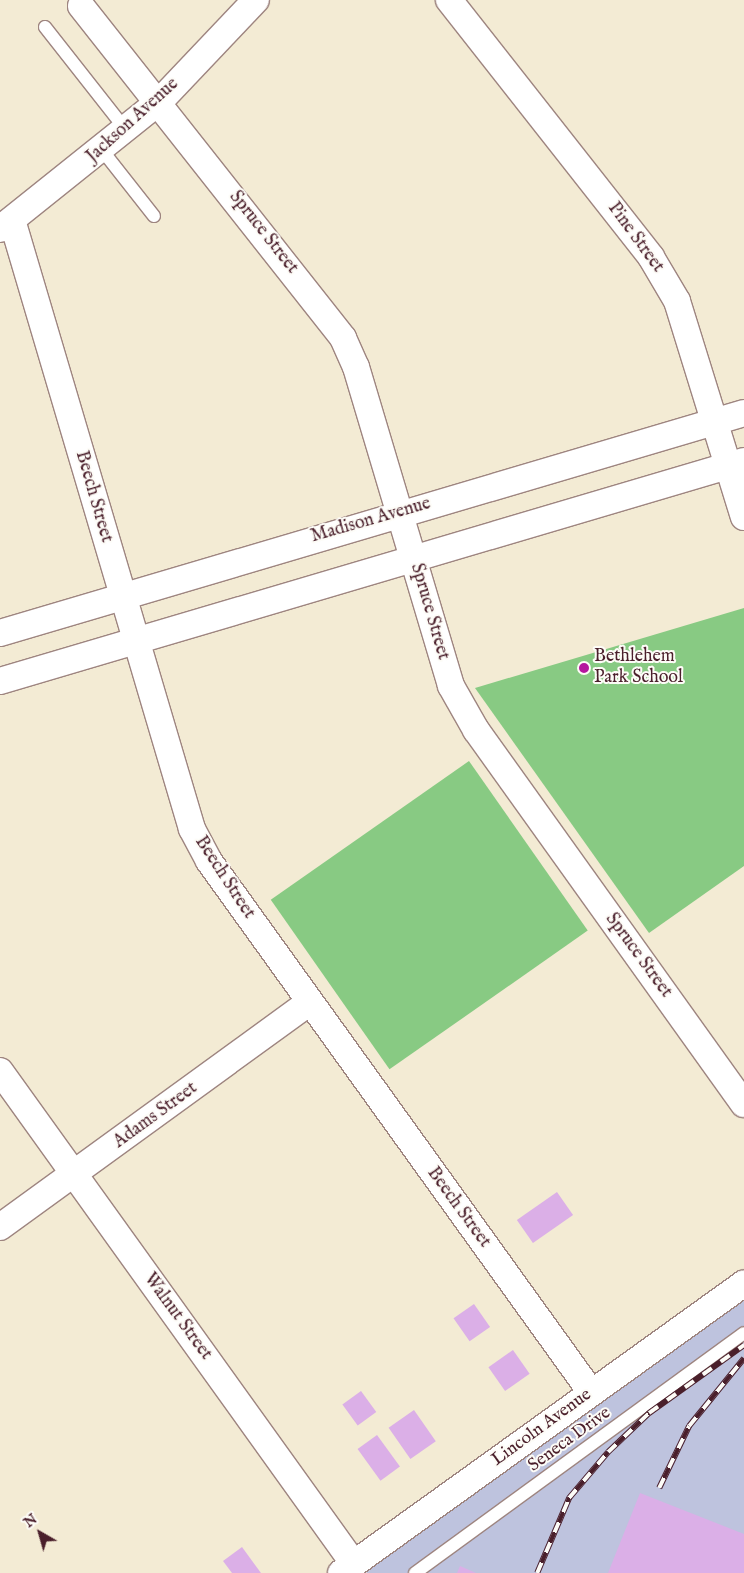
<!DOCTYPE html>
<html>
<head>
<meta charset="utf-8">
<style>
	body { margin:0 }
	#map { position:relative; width:744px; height:1573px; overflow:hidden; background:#f3ebd4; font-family:"IM FELL English",serif }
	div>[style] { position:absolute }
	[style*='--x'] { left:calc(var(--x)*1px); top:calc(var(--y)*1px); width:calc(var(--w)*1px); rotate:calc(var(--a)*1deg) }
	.industrial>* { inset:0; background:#bec3de }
	.green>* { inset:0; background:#88ca83; transform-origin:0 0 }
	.building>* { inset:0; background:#dbafe7; transform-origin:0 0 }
	.roads { filter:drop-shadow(1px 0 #9e8580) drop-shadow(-1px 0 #9e8580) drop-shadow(0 1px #9e8580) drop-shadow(0 -1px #9e8580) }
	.lane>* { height:12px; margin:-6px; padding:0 6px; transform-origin:6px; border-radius:6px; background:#fff }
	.street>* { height:26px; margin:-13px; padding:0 13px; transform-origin:13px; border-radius:13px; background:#fff }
	.rail>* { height:5.5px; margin-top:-2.75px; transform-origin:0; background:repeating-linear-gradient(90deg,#fdfcf7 0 11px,#4a1f2b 0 22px); box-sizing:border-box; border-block:1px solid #4a1f2b }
	.dots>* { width:14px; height:14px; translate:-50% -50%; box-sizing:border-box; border:2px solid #fdfcf7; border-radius:50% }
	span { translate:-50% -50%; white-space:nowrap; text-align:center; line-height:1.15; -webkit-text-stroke:4px #fdfcf7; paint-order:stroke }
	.street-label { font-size:18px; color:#4a1f2b }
	.poi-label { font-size:18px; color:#4a1f2b }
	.left { translate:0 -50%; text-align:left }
	.north { position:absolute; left:15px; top:1508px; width:50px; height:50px; -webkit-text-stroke:4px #fdfcf7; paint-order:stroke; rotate:322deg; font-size:14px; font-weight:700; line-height:20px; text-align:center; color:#4a1f2b }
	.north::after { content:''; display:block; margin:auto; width:18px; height:22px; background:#4a1f2b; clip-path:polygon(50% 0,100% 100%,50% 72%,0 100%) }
</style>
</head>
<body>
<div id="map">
	<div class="industrial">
		<div style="clip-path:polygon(744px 1298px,744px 1573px,366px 1573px,393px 1550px)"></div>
	</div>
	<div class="green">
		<div style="clip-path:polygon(744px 608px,744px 866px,649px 933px,475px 688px)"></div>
		<div style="left:469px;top:761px;width:207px;height:242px;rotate:55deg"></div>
	</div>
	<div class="building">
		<div style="left:557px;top:1192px;width:28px;height:49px;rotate:55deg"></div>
		<div style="left:474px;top:1304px;width:28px;height:25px;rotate:55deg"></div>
		<div style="left:513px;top:1350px;width:29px;height:30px;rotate:55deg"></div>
		<div style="left:361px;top:1391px;width:26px;height:23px;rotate:54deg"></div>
		<div style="left:414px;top:1410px;width:38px;height:31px;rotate:55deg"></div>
		<div style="left:377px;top:1435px;width:39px;height:24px;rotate:54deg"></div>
		<div style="clip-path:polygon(640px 1493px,744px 1534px,744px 1573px,608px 1573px)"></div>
		<div style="clip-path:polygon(242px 1547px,261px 1573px,232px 1573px,223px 1561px)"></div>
		<div style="clip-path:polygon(460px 1566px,476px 1573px,457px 1573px)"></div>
	</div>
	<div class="roads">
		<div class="lane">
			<div style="--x:45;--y:27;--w:131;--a:51.8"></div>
			<div style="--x:102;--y:150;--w:84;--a:51.8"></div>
			<div style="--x:415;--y:1573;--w:407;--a:-36.1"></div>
		</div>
		<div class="street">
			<div style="--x:449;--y:0;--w:327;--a:51.8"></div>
			<div style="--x:651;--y:257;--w:51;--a:59.4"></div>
			<div style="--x:677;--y:301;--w:226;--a:72.8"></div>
			<div style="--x:81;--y:6;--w:423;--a:51.7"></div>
			<div style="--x:343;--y:338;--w:32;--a:66"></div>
			<div style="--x:356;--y:367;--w:333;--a:73.4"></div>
			<div style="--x:451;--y:686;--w:51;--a:60.4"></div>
			<div style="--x:476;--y:730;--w:460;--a:54.4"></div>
			<div style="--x:12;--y:220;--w:635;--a:73.53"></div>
			<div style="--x:192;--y:829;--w:36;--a:62"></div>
			<div style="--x:209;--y:861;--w:654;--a:54.27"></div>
			<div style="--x:0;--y:229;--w:205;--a:-38.7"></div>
			<div style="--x:160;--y:101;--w:139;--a:-46.5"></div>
			<div style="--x:0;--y:633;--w:776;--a:-16.47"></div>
			<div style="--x:0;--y:681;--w:776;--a:-16.47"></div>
			<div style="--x:0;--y:1071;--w:607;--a:54.32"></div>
			<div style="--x:0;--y:1227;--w:383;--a:-36"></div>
			<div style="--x:341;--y:1573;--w:496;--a:-35.7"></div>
		</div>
	</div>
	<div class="rail">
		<div style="--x:659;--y:1488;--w:69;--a:-64.2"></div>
		<div style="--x:689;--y:1426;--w:87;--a:-51"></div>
		<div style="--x:537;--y:1573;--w:82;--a:-66.9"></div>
		<div style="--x:569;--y:1498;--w:60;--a:-49.7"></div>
		<div style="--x:608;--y:1452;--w:57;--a:-43.6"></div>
		<div style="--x:649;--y:1413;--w:117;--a:-35.6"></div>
	</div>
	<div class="dots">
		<div style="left:584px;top:668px;background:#b5179e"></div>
	</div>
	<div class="street-label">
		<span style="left:133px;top:121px;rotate:-42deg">Jackson Avenue</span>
		<span style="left:263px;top:233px;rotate:52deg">Spruce Street</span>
		<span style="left:635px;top:238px;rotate:54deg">Pine Street</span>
		<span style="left:93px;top:497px;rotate:74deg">Beech Street</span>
		<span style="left:371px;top:521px;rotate:-16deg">Madison Avenue</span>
		<span style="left:429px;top:612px;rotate:74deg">Spruce Street</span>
		<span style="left:224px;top:878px;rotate:57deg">Beech Street</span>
		<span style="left:638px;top:956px;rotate:54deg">Spruce Street</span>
		<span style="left:156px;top:1116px;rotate:-36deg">Adams Street</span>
		<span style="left:458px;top:1208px;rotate:54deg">Beech Street</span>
		<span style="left:177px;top:1317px;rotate:54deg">Walnut Street</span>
		<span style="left:542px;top:1428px;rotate:-36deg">Lincoln Avenue</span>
		<span style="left:570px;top:1440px;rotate:-36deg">Seneca Drive</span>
	</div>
	<div class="poi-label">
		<span class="left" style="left:594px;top:668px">Bethlehem<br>Park School</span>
	</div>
	<div class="north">N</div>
</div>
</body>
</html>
